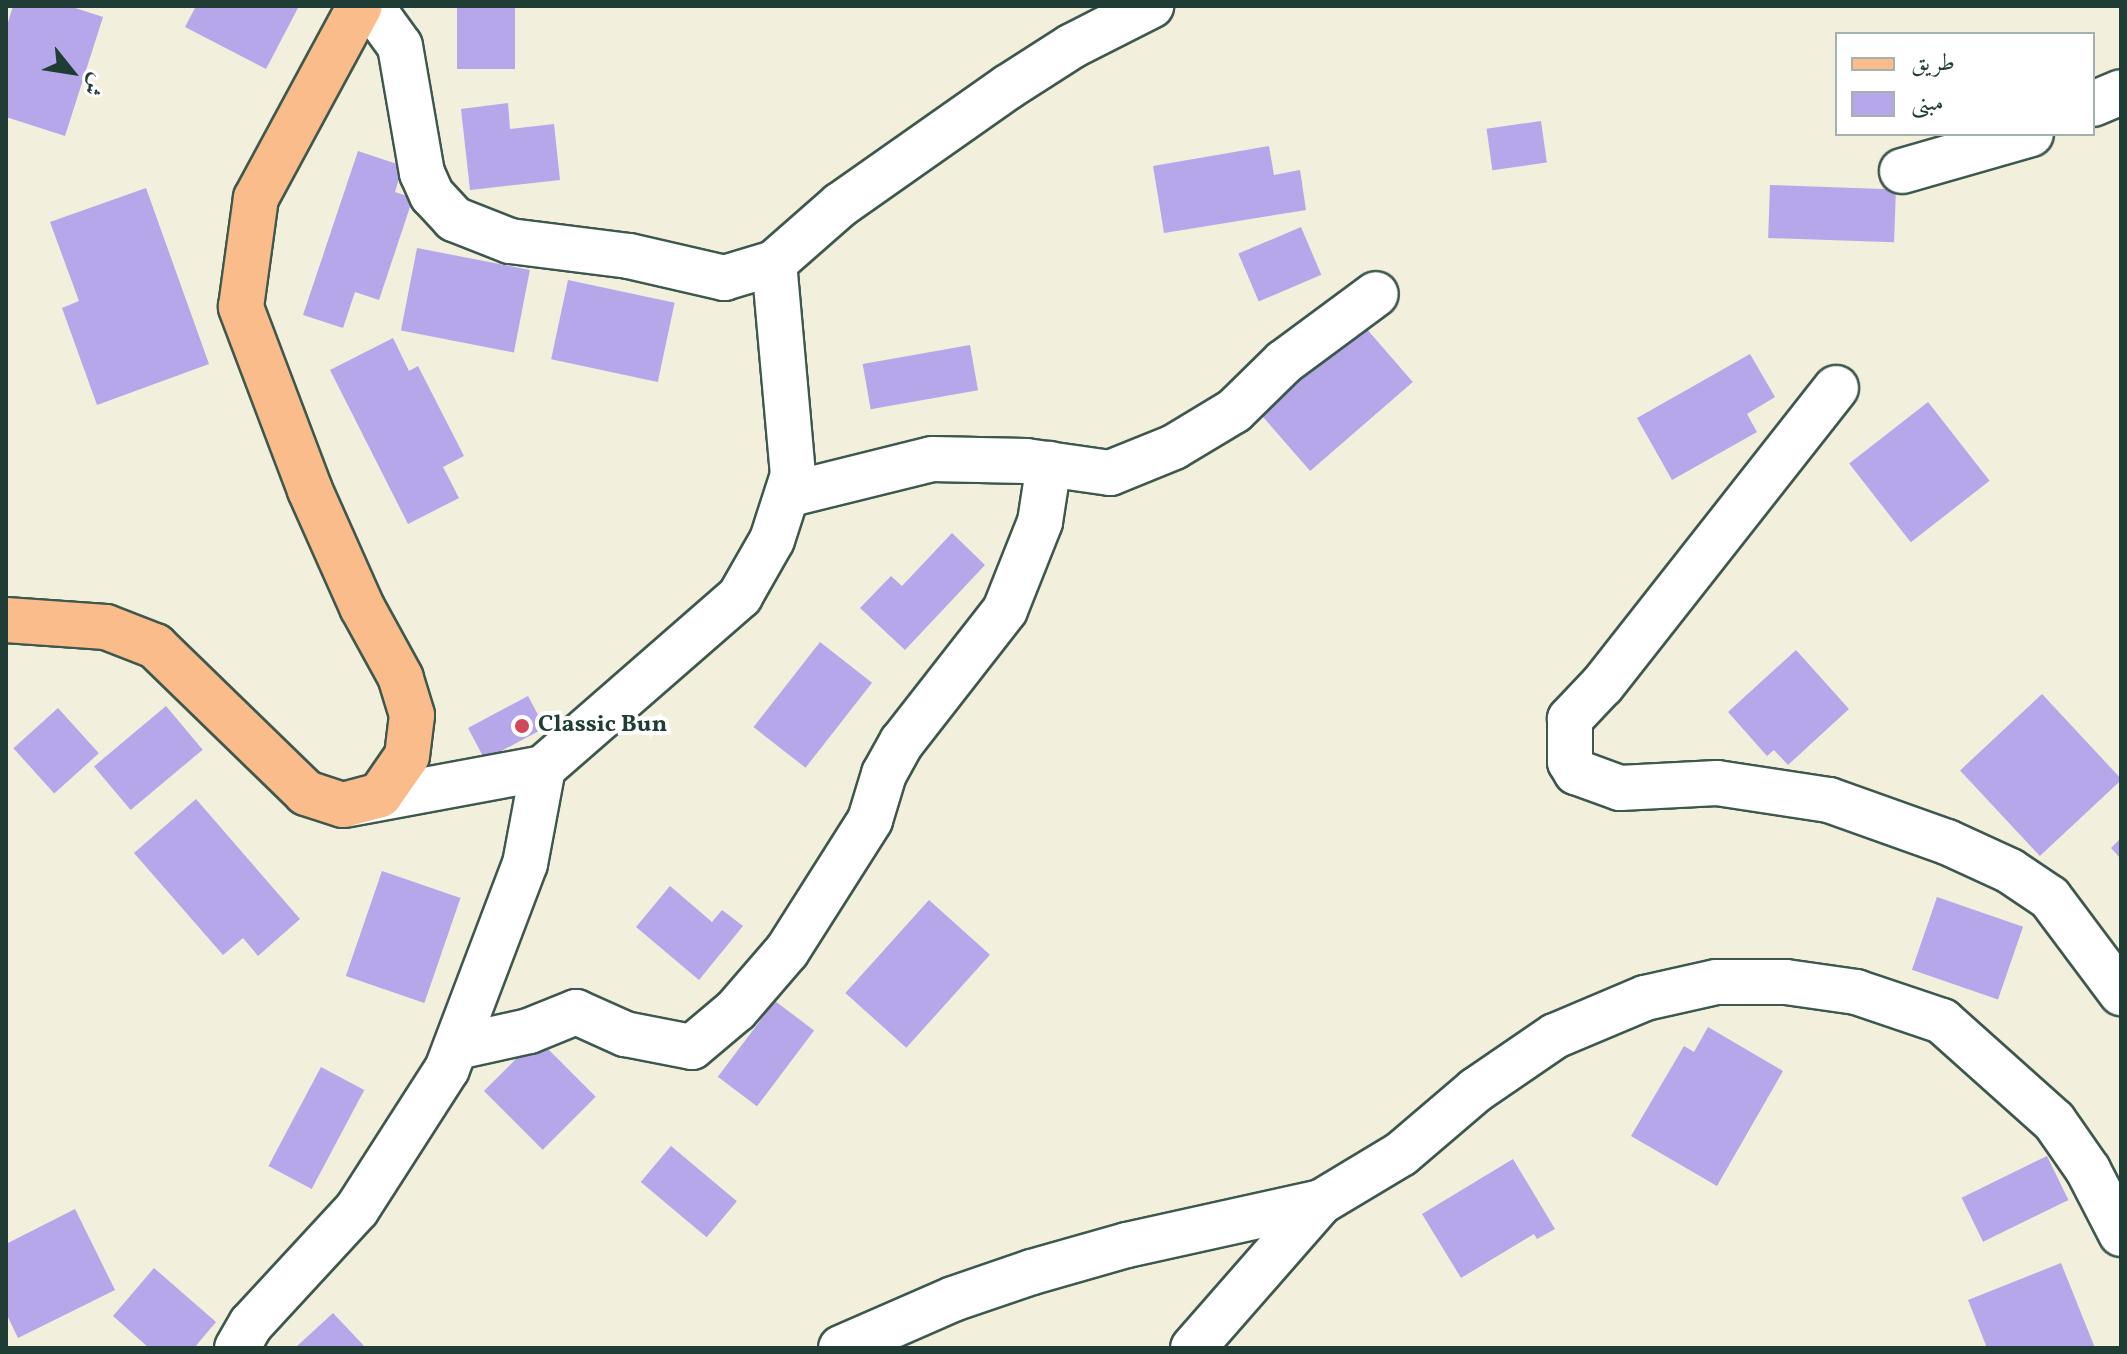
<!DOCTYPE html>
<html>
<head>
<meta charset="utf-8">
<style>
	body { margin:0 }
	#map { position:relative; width:2127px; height:1354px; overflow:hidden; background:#f2efdd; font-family:Vollkorn,Amiri,serif }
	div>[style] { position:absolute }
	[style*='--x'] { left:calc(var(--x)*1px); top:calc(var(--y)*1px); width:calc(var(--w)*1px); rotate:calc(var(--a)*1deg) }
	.building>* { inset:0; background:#b5a7ea; transform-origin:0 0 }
	.roads { filter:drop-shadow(2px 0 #3f584d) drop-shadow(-2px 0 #3f584d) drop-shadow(0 2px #3f584d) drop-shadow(0 -2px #3f584d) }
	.minor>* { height:44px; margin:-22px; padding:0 22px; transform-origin:22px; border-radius:22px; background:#fff }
	.major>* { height:44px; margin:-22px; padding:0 22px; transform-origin:22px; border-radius:22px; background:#f9bc8a }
	.dots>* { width:22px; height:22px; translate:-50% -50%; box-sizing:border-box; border:4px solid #fff; border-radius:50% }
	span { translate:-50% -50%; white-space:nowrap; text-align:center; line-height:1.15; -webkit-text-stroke:8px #fff; paint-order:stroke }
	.poi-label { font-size:24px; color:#1f3d34; font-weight:700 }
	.left { translate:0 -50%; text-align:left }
	.frame { position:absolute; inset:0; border:8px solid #1f3d34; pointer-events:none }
	.legend { position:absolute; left:1835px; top:32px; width:260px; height:104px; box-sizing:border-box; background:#fff; border:2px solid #a5b1ae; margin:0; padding:10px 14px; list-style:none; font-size:24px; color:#1f3d34 }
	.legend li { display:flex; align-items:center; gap:16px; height:40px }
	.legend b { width:40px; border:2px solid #a5b1ae }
	.north { position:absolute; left:32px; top:32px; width:80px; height:80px; -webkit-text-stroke:6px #fff; paint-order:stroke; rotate:120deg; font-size:22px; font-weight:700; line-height:32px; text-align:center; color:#1f3d34 }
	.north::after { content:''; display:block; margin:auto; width:28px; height:36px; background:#1f3d34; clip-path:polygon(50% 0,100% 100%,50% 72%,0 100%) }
</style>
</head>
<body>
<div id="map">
	<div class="building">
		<div style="clip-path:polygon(13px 6px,69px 6px,103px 17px,65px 136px,6px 117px,6px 29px)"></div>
		<div style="clip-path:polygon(196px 6px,299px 6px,266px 69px,185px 27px)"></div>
		<div style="left:457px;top:6px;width:58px;height:63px"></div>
		<div style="clip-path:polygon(508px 103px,510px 129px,554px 124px,560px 180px,470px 190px,461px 109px)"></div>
		<div style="left:1541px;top:121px;width:42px;height:55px;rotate:82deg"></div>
		<div style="clip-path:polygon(1269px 146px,1274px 175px,1300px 170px,1306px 210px,1164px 233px,1153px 166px)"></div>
		<div style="clip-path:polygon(358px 151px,403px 166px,395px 192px,413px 198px,379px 300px,355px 292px,343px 328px,303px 315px)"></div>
		<div style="left:1770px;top:185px;width:126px;height:53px;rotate:2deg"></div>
		<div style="clip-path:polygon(146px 188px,209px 364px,97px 405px,62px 308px,79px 301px,50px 222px)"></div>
		<div style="left:1301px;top:227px;width:52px;height:68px;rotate:67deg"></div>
		<div style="left:417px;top:248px;width:115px;height:84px;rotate:11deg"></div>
		<div style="left:568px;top:280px;width:109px;height:81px;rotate:12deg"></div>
		<div style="left:1359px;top:320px;width:82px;height:136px;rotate:49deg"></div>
		<div style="clip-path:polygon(393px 338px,409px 371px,418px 366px,464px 456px,443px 467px,459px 498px,408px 524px,330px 370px)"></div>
		<div style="left:970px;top:345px;width:46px;height:109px;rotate:80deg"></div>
		<div style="clip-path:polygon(1750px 354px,1775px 397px,1747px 414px,1757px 432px,1672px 480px,1637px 418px)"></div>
		<div style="left:1928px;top:402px;width:100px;height:100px;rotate:52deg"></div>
		<div style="clip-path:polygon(952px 533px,985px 565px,905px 650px,860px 608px,891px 576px,902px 586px)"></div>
		<div style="left:820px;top:642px;width:66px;height:108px;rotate:38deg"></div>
		<div style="clip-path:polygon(1796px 650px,1849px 709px,1788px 765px,1774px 750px,1767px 756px,1728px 712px)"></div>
		<div style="left:2042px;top:694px;width:117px;height:112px;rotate:47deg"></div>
		<div style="left:528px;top:696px;width:36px;height:68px;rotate:62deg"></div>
		<div style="left:166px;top:706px;width:57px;height:94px;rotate:50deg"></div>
		<div style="left:58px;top:708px;width:61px;height:60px;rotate:48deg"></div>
		<div style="clip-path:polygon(196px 799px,300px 919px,258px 956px,243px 938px,223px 955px,134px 853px)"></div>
		<div style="clip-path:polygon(2121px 838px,2121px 859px,2111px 848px)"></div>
		<div style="left:382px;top:871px;width:83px;height:111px;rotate:19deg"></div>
		<div style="clip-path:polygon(670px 886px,712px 922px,722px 910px,743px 926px,699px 980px,636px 927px)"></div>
		<div style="left:1937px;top:897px;width:91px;height:77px;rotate:19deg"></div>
		<div style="left:929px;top:900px;width:82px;height:125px;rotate:42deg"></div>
		<div style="left:775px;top:1001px;width:49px;height:95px;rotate:37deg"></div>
		<div style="clip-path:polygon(1708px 1027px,1783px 1071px,1717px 1186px,1631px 1136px,1684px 1046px,1694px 1052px)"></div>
		<div style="left:537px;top:1038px;width:83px;height:75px;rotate:45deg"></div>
		<div style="left:321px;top:1067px;width:49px;height:112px;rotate:28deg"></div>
		<div style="left:671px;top:1146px;width:86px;height:47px;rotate:40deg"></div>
		<div style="left:2047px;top:1156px;width:49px;height:95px;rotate:64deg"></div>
		<div style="clip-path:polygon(1513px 1159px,1555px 1229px,1537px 1239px,1534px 1234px,1461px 1278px,1422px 1214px)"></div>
		<div style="clip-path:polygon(75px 1209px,115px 1290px,18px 1338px,6px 1313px,6px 1244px)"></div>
		<div style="clip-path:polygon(2061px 1263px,2095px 1348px,1987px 1348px,1968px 1300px)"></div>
		<div style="clip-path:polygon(154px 1268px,216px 1322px,194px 1348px,149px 1348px,113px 1316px)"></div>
		<div style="clip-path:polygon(333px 1313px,366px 1348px,295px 1348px)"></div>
	</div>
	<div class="roads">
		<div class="minor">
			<div style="--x:371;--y:6;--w:49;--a:54.1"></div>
			<div style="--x:400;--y:46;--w:129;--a:80.2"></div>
			<div style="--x:422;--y:173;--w:24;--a:66"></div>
			<div style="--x:432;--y:195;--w:33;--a:47"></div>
			<div style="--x:454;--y:219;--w:60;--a:21.4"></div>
			<div style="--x:510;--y:241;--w:120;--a:7.2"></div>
			<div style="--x:629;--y:256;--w:98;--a:13"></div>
			<div style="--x:724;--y:278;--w:52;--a:-16.7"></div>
			<div style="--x:774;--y:263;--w:88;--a:-41.3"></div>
			<div style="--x:840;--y:205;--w:205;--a:-35.1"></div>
			<div style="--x:1008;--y:87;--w:76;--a:-32.6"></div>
			<div style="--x:1072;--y:46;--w:89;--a:-26.9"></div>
			<div style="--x:2093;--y:104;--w:30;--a:-23"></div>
			<div style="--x:1902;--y:171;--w:134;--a:-16"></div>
			<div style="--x:1836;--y:388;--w:378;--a:128.2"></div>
			<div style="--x:1602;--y:685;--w:47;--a:133.3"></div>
			<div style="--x:1570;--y:719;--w:43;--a:90"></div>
			<div style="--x:1570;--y:762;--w:12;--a:59"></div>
			<div style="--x:1576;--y:772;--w:47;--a:20"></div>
			<div style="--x:1620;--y:788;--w:97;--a:-3"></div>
			<div style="--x:1717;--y:783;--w:113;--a:8.6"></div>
			<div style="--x:1829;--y:800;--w:125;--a:19.6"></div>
			<div style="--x:1947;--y:842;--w:69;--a:24.7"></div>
			<div style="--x:2010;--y:871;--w:48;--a:34"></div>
			<div style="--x:2050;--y:898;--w:119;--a:53.2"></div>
			<div style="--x:787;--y:495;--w:149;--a:-13.9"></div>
			<div style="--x:932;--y:459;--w:94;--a:1.2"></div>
			<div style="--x:1026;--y:461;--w:85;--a:8.1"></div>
			<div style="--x:1110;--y:473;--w:69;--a:-22.1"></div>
			<div style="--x:1174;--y:447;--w:70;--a:-31"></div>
			<div style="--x:1234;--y:411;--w:70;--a:-44.4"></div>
			<div style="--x:1284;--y:362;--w:114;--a:-36.5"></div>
			<div style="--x:349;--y:804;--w:197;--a:-10.5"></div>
			<div style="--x:457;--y:1047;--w:74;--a:-12.5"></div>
			<div style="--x:529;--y:1031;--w:51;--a:-22"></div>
			<div style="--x:576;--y:1012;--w:54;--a:24.2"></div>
			<div style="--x:625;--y:1034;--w:68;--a:11"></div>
			<div style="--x:692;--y:1047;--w:57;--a:-40.1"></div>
			<div style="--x:736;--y:1010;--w:78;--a:-49.2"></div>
			<div style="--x:787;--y:951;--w:155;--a:-57.6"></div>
			<div style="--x:870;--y:820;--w:48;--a:-73.1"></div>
			<div style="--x:884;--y:774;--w:37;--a:-61"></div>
			<div style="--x:902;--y:742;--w:167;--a:-52"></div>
			<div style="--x:1005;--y:610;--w:95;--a:-68.3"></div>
			<div style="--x:1040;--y:522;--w:59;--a:-81.2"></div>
			<div style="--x:237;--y:1348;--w:28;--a:-60"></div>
			<div style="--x:251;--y:1324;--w:156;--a:-47.3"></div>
			<div style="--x:357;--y:1209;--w:166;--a:-57.3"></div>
			<div style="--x:447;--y:1069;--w:219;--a:-69.2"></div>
			<div style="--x:525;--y:864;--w:98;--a:-79.4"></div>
			<div style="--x:543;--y:768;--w:262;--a:-41.1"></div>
			<div style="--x:740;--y:596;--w:64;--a:-60.3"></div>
			<div style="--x:772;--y:540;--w:68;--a:-72.1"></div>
			<div style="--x:793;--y:475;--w:213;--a:-95.1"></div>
			<div style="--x:841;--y:1348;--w:122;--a:-23.6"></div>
			<div style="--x:953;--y:1299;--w:83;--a:-18.9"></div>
			<div style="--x:1032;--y:1272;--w:99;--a:-15.9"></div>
			<div style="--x:1127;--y:1245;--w:199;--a:-12.5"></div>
			<div style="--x:1321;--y:1202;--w:93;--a:-31"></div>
			<div style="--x:1401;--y:1154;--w:99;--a:-40.5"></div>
			<div style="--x:1476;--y:1090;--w:96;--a:-34.4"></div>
			<div style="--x:1555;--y:1036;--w:98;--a:-22.9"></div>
			<div style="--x:1645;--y:998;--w:73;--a:-12.7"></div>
			<div style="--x:1716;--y:982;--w:70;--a:0"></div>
			<div style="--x:1786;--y:982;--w:71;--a:8.1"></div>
			<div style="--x:1856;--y:992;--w:91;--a:18.6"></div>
			<div style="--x:1942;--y:1021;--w:150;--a:41.8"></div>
			<div style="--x:2054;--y:1121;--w:60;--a:55.2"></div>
			<div style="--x:2088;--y:1170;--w:72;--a:62.7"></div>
			<div style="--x:1193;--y:1348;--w:194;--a:-48.8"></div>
		</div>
		<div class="major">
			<div style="--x:6;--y:620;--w:100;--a:4"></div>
			<div style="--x:106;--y:627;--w:53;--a:21.2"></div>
			<div style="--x:155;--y:646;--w:211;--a:44.2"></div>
			<div style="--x:306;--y:793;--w:39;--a:18"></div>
			<div style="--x:343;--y:805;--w:38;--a:-15"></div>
			<div style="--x:380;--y:795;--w:47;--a:-55.3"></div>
			<div style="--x:407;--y:756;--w:41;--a:-83"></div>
			<div style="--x:412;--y:715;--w:39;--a:-107"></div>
			<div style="--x:401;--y:678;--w:81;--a:-118.8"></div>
			<div style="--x:362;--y:607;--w:128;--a:-114"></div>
			<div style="--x:310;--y:490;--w:196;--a:-110.7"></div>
			<div style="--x:241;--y:307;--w:110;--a:-82.2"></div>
			<div style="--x:256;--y:198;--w:218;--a:-61.6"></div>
		</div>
	</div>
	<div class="dots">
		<div style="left:522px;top:726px;background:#d1495b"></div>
	</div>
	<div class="poi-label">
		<span class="left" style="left:538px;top:726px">Classic Bun</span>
	</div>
	<div class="frame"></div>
	<ul class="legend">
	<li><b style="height:10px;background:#f9bc8a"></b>طريق</li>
	<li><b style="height:22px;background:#b5a7ea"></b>مبنى</li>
	</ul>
	<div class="north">ش</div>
</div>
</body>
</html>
